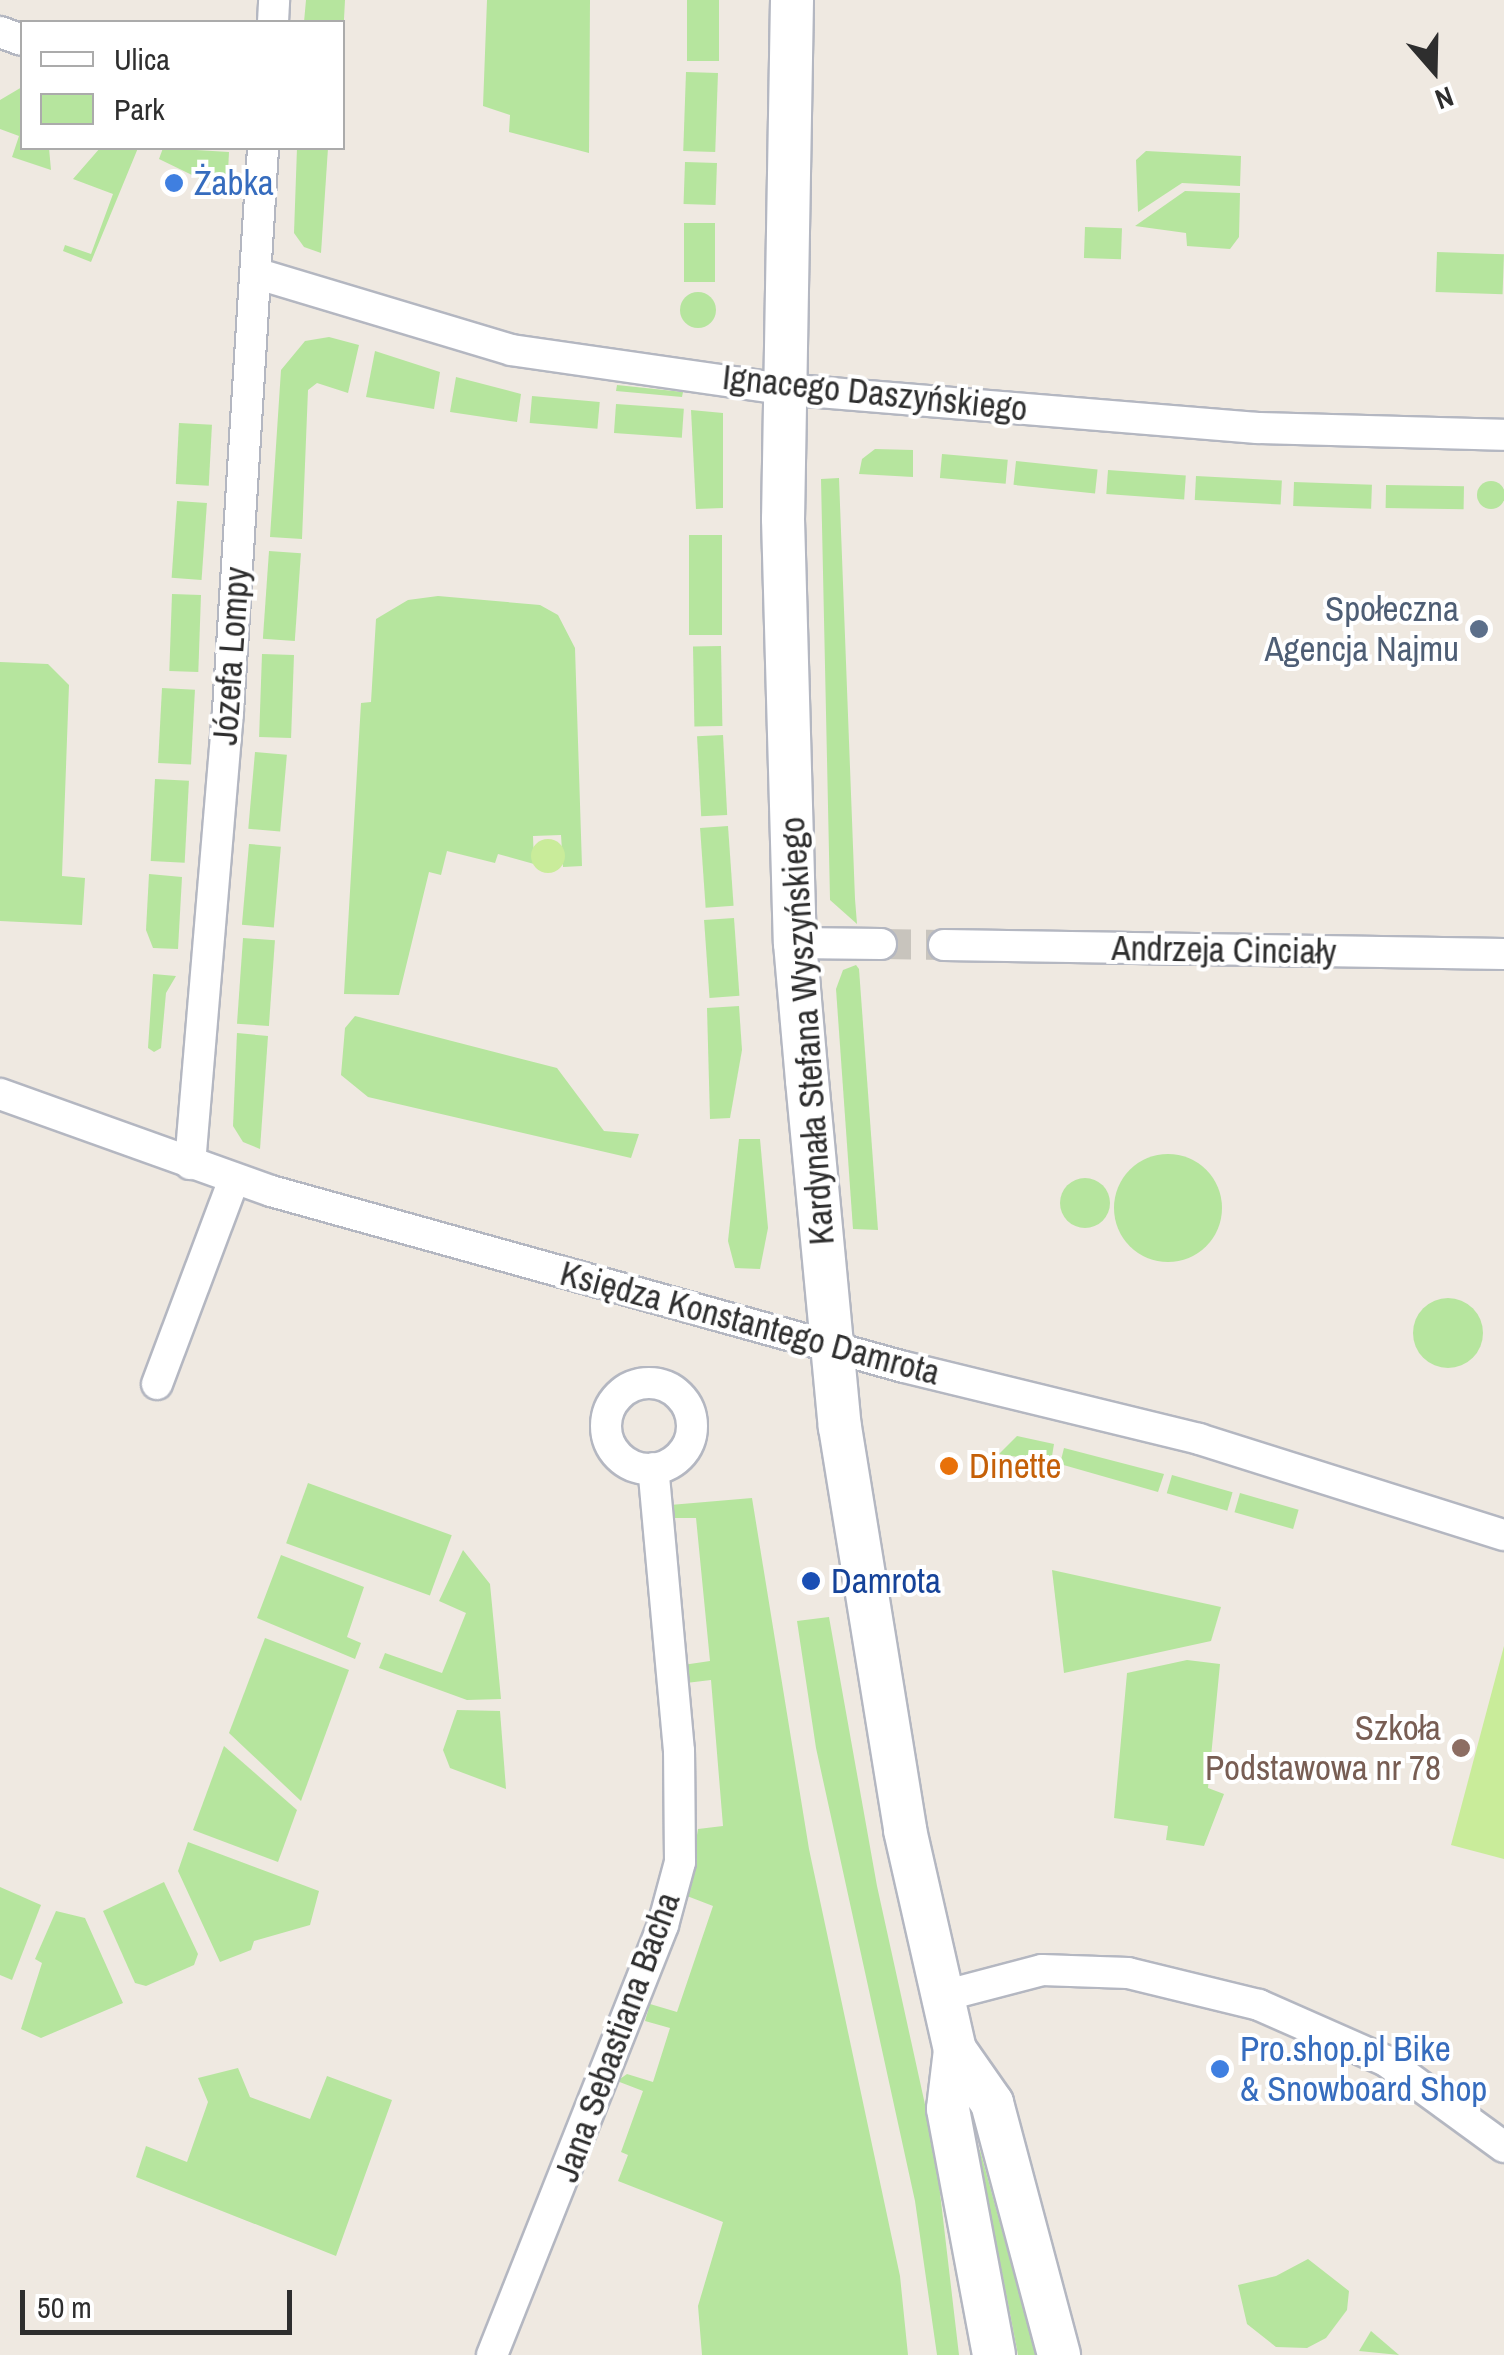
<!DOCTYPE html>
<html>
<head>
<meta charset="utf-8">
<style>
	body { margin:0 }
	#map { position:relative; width:1504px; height:2355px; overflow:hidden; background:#efe9e1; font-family:"Archivo Narrow",sans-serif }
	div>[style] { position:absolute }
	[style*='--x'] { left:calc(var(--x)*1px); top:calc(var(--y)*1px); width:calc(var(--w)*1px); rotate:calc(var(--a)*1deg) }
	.green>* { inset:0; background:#b6e59e; transform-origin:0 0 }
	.round { border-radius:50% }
	.pitch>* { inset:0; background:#c9ec9a }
	.minor-tunnel>* { height:30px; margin-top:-15px; transform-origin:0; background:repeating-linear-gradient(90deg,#c8c4bd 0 30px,transparent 0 45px) }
	.roads { filter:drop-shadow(2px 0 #b4b7c1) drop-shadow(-2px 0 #b4b7c1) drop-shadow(0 2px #b4b7c1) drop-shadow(0 -2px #b4b7c1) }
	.minor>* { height:30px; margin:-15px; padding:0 15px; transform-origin:15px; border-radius:15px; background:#fff }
	.minor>.ring { margin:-15px; padding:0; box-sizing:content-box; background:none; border:30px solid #fff; border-radius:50% }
	.secondary>* { height:42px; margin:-21px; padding:0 21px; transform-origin:21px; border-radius:21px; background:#fff }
	.dots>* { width:28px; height:28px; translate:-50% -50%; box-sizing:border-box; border:5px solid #fff; border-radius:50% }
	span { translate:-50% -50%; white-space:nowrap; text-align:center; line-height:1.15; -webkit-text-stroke:8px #fff; paint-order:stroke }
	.shop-label { font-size:35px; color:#366cbe }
	.left { translate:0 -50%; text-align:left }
	.street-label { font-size:35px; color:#2e2e2e }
	.service-label { font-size:35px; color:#4e5e75 }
	.right { translate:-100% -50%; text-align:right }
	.food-label { font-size:35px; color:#c56008 }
	.transit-label { font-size:35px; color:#164399 }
	.education-label { font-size:35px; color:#785e54 }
	.legend { position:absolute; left:20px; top:20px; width:325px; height:130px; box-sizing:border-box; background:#fff; border:2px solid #ababab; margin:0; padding:12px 18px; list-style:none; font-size:30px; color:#2e2e2e }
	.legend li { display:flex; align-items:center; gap:20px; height:50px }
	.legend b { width:50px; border:2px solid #ababab }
	.north { position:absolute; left:1384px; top:20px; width:100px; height:100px; -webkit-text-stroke:8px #fff; paint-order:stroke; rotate:160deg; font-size:28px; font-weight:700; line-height:40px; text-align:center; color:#2e2e2e }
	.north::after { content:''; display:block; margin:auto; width:35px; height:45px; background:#2e2e2e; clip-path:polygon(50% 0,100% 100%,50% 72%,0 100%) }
	.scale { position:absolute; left:20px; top:2290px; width:272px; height:45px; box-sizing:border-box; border:5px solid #2e2e2e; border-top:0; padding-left:12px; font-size:30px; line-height:35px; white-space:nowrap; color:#2e2e2e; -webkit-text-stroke:8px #fff; paint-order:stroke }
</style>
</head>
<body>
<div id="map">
	<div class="green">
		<div style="clip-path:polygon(306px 0,345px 0,343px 38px,342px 22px,304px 22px)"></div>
		<div style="clip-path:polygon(487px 0,590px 0,589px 153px,509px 132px,510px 115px,483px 106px)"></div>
		<div style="left:687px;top:0;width:32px;height:61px"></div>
		<div style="left:686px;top:72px;width:32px;height:79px;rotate:2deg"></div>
		<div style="clip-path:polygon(22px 87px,22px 148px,49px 148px,51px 170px,12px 157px,19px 136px,0 129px,0 100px)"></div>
		<div style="clip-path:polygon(100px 148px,138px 148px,91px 262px,63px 251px,65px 245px,91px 254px,113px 194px,73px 179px)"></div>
		<div style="clip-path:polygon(163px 148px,229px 152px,227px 192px,159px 159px)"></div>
		<div style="clip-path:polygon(297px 148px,328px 148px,321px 253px,304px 247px,294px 233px)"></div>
		<div style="clip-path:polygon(1146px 151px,1241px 156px,1240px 186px,1182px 183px,1138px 212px,1136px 160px)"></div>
		<div style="left:685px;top:162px;width:32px;height:42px;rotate:2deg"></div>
		<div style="clip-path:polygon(1185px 191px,1240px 193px,1239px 237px,1230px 249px,1187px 246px,1186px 233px,1135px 226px)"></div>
		<div style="left:684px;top:223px;width:31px;height:59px"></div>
		<div style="left:1085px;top:227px;width:37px;height:31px;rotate:2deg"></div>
		<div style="left:1437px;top:252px;width:67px;height:40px;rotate:2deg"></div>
		<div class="round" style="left:680px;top:292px;width:36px;height:36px"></div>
		<div style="clip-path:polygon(329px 337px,359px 345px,348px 393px,317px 383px,308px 390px,302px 539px,270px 537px,281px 370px,305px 341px)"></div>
		<div style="clip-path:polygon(375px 351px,440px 372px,434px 409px,366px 397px)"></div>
		<div style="clip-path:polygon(456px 377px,521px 394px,517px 422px,450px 412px)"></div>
		<div style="clip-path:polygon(617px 385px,683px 392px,682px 397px,616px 391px)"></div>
		<div style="left:532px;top:396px;width:68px;height:27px;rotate:5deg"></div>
		<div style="left:616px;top:404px;width:68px;height:29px;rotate:4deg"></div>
		<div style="clip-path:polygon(691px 410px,723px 413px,723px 508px,696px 509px)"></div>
		<div style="left:179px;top:423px;width:33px;height:61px;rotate:3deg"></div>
		<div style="clip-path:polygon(875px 449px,913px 450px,913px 477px,859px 474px,862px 459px)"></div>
		<div style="left:942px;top:454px;width:66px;height:24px;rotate:5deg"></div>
		<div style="left:1016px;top:461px;width:82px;height:24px;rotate:6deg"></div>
		<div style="left:1108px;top:470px;width:78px;height:24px;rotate:4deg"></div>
		<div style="left:1196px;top:476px;width:86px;height:24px;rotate:3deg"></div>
		<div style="clip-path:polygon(839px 478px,855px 899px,857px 924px,830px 900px,821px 479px)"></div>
		<div class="round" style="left:1477px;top:481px;width:28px;height:28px"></div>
		<div style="left:1294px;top:482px;width:78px;height:24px;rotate:2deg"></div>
		<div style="left:1386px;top:485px;width:78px;height:23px;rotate:1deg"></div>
		<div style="left:177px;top:501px;width:30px;height:77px;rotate:4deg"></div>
		<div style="left:722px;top:535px;width:100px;height:33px;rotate:90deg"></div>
		<div style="left:269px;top:551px;width:32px;height:88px;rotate:4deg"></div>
		<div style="left:172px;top:594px;width:29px;height:77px;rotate:2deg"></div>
		<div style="clip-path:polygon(438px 596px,540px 605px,558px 615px,575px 648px,582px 866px,563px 867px,561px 835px,533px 836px,534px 864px,498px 854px,495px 863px,447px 851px,441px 875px,429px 872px,399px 995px,344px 994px,361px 703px,371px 702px,376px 619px,408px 600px)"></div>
		<div style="left:721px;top:646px;width:80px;height:28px;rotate:89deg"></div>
		<div style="left:262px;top:654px;width:32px;height:83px;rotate:2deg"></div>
		<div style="clip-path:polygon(0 662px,48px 664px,69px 685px,62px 876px,85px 878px,82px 925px,0 921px)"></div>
		<div style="left:162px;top:688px;width:33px;height:75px;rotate:3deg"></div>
		<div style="left:723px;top:735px;width:80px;height:26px;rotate:87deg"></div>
		<div style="left:255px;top:752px;width:32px;height:77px;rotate:5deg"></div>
		<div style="left:155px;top:779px;width:34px;height:82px;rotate:3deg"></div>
		<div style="left:728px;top:826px;width:80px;height:28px;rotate:86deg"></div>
		<div style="left:249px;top:844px;width:32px;height:81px;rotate:5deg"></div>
		<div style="clip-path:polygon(149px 874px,182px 877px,178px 949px,153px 948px,146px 930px)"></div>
		<div style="left:734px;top:918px;width:78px;height:30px;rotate:86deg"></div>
		<div style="left:243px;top:938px;width:32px;height:86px;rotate:4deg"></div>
		<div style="clip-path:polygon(856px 965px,859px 969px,878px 1230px,853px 1229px,836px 989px,843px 970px)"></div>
		<div style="clip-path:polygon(153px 974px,176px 976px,166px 993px,161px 1048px,154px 1052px,148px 1048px)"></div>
		<div style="clip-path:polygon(739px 1006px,742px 1050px,730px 1118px,710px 1119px,707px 1008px)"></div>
		<div style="clip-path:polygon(355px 1016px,557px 1068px,604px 1131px,639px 1134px,631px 1158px,368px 1097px,341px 1075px,345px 1028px)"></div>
		<div style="clip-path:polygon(237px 1033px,268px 1036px,260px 1149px,243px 1142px,233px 1126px)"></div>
		<div style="clip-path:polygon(739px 1139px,760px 1139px,768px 1228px,760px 1269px,735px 1268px,728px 1241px)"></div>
		<div class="round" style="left:1114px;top:1154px;width:108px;height:108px"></div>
		<div class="round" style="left:1060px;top:1178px;width:50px;height:50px"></div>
		<div class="round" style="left:1413px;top:1298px;width:70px;height:70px"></div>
		<div style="clip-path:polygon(1017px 1436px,1054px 1444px,1051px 1462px,999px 1454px)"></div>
		<div style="clip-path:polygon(1064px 1448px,1164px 1474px,1158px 1492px,1060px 1464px)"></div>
		<div style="left:1172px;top:1475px;width:63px;height:19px;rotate:16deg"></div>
		<div style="left:308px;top:1483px;width:153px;height:64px;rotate:20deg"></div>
		<div style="left:1240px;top:1493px;width:61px;height:20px;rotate:16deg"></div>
		<div style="clip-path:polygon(752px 1498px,809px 1849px,900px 2276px,908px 2355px,702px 2355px,698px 2306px,723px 2222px,618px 2181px,628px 2155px,621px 2152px,643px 2091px,617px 2081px,627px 2074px,653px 2082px,670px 2028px,645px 2021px,650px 2004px,677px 2012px,713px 1906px,687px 1896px,698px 1829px,723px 1826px,711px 1680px,686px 1683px,683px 1665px,710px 1661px,696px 1518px,671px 1518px,670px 1505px)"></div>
		<div style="clip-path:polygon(463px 1550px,490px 1584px,501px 1699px,467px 1700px,379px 1668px,385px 1653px,442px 1673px,466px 1613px,439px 1601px)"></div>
		<div style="clip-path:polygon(281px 1555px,364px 1587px,347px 1637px,361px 1643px,355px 1659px,257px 1618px)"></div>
		<div style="clip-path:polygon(1052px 1570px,1221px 1607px,1211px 1641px,1064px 1673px)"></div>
		<div style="clip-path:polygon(829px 1617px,877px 1886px,935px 2150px,959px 2355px,937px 2355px,915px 2201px,816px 1748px,797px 1621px)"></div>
		<div style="clip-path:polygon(265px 1638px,349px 1670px,301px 1801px,229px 1733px)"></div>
		<div style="clip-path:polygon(1187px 1660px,1220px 1664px,1208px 1788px,1224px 1794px,1204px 1846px,1166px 1840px,1168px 1826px,1114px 1818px,1127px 1673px)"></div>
		<div style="clip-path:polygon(457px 1710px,500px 1711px,506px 1789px,450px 1768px,443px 1750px)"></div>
		<div style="clip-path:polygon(224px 1746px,297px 1810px,278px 1862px,193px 1830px)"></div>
		<div style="clip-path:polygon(188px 1842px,319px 1891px,310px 1925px,254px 1941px,251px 1950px,220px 1962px,178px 1871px)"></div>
		<div style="clip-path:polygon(164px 1882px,198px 1954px,194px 1965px,146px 1986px,135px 1983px,103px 1911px)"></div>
		<div style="clip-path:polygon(0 1887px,41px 1905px,12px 1980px,0 1975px)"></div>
		<div style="clip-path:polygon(56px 1911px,85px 1918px,123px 2003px,41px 2038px,21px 2029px,42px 1963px,35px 1959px)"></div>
		<div style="clip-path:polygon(238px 2068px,250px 2097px,310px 2119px,327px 2076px,392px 2100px,336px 2256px,136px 2177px,146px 2146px,187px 2162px,208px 2102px,198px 2078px)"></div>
		<div style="clip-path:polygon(978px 2149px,980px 2150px,1036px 2355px,1018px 2355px)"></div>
		<div style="clip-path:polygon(1308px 2259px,1349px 2291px,1347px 2310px,1326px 2338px,1307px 2348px,1276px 2347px,1247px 2324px,1238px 2285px,1276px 2276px)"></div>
		<div style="clip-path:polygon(1371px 2331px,1399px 2355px,1359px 2351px)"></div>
	</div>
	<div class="pitch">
		<div class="round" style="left:531px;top:839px;width:34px;height:34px"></div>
		<div style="clip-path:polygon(1504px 1646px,1504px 1859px,1451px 1845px)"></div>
	</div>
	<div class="minor-tunnel">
		<div style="--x:881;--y:944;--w:63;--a:0.9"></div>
	</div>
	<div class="roads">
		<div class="minor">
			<div style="--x:273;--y:22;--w:22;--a:-87"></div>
			<div style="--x:0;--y:32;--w:23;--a:20"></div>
			<div style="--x:258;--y:274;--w:264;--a:16.7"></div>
			<div style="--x:511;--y:350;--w:274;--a:8.2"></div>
			<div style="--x:782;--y:389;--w:477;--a:4.7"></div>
			<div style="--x:1257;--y:428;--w:247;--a:1.6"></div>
			<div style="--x:795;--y:943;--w:86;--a:0.7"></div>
			<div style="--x:944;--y:945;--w:560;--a:0.92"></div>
			<div style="--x:0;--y:1094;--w:288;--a:19.7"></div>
			<div style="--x:271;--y:1191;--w:657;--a:15.54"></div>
			<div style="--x:904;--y:1367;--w:304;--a:13.7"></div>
			<div style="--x:1199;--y:1439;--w:320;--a:17.5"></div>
			<div style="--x:190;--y:1164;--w:455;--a:-85.2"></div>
			<div style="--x:228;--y:711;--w:564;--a:-86.44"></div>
			<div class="ring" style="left:606px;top:1383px;width:56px;height:56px"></div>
			<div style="--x:157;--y:1384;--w:219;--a:-69.4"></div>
			<div style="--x:943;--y:1996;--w:102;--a:-14.7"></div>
			<div style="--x:1042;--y:1970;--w:86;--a:2"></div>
			<div style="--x:1128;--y:1973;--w:135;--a:13.7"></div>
			<div style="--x:1259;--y:2005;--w:139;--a:23.8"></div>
			<div style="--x:1386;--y:2061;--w:146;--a:36.1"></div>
			<div style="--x:492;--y:2355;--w:463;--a:-68.3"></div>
			<div style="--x:663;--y:1925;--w:65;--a:-74.9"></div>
			<div style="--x:680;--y:1862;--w:111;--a:-90.5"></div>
			<div style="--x:679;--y:1751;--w:284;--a:-95.2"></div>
		</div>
		<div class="secondary">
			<div style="--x:792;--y:0;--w:519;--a:90.99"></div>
			<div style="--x:783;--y:519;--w:424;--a:88.4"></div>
			<div style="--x:795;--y:943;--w:138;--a:85"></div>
			<div style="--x:807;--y:1080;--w:349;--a:84.6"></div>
			<div style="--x:840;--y:1427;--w:408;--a:80.8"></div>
			<div style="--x:905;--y:1830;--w:226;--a:77.2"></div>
			<div style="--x:955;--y:2050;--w:59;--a:96.8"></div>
			<div style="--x:948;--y:2109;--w:250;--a:79.4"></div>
			<div style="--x:955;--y:2050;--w:65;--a:55.1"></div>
			<div style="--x:992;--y:2103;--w:261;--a:75.1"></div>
		</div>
	</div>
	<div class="dots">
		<div style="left:174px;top:183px;background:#3f7fe0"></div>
		<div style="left:1479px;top:629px;background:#5c6f8a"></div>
		<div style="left:949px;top:1466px;background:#e8710a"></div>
		<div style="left:811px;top:1581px;background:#1a4fb4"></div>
		<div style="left:1461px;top:1748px;background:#8d6e63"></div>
		<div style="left:1220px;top:2069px;background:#3f7fe0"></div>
	</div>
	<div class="shop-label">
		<span class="left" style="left:194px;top:183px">Żabka</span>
		<span class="left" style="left:1240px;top:2069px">Pro.shop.pl Bike<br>&amp; Snowboard Shop</span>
	</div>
	<div class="street-label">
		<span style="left:875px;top:393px;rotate:6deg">Ignacego Daszyńskiego</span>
		<span style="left:231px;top:656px;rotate:-86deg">Józefa Lompy</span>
		<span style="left:1224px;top:950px;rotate:1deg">Andrzeja Cinciały</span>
		<span style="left:807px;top:1031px;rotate:-94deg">Kardynała Stefana Wyszyńskiego</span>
		<span style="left:750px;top:1323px;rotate:15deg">Księdza Konstantego Damrota</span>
		<span style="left:617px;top:2037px;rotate:-70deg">Jana Sebastiana Bacha</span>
	</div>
	<div class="service-label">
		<span class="right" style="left:1459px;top:629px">Społeczna<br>Agencja Najmu</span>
	</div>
	<div class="food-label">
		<span class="left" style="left:969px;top:1466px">Dinette</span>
	</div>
	<div class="transit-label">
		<span class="left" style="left:831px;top:1581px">Damrota</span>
	</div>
	<div class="education-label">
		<span class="right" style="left:1441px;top:1748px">Szkoła<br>Podstawowa nr 78</span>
	</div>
	<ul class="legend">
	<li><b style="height:12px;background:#fff"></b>Ulica</li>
	<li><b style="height:28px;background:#b6e59e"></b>Park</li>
	</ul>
	<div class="north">N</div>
	<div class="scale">50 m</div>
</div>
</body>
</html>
